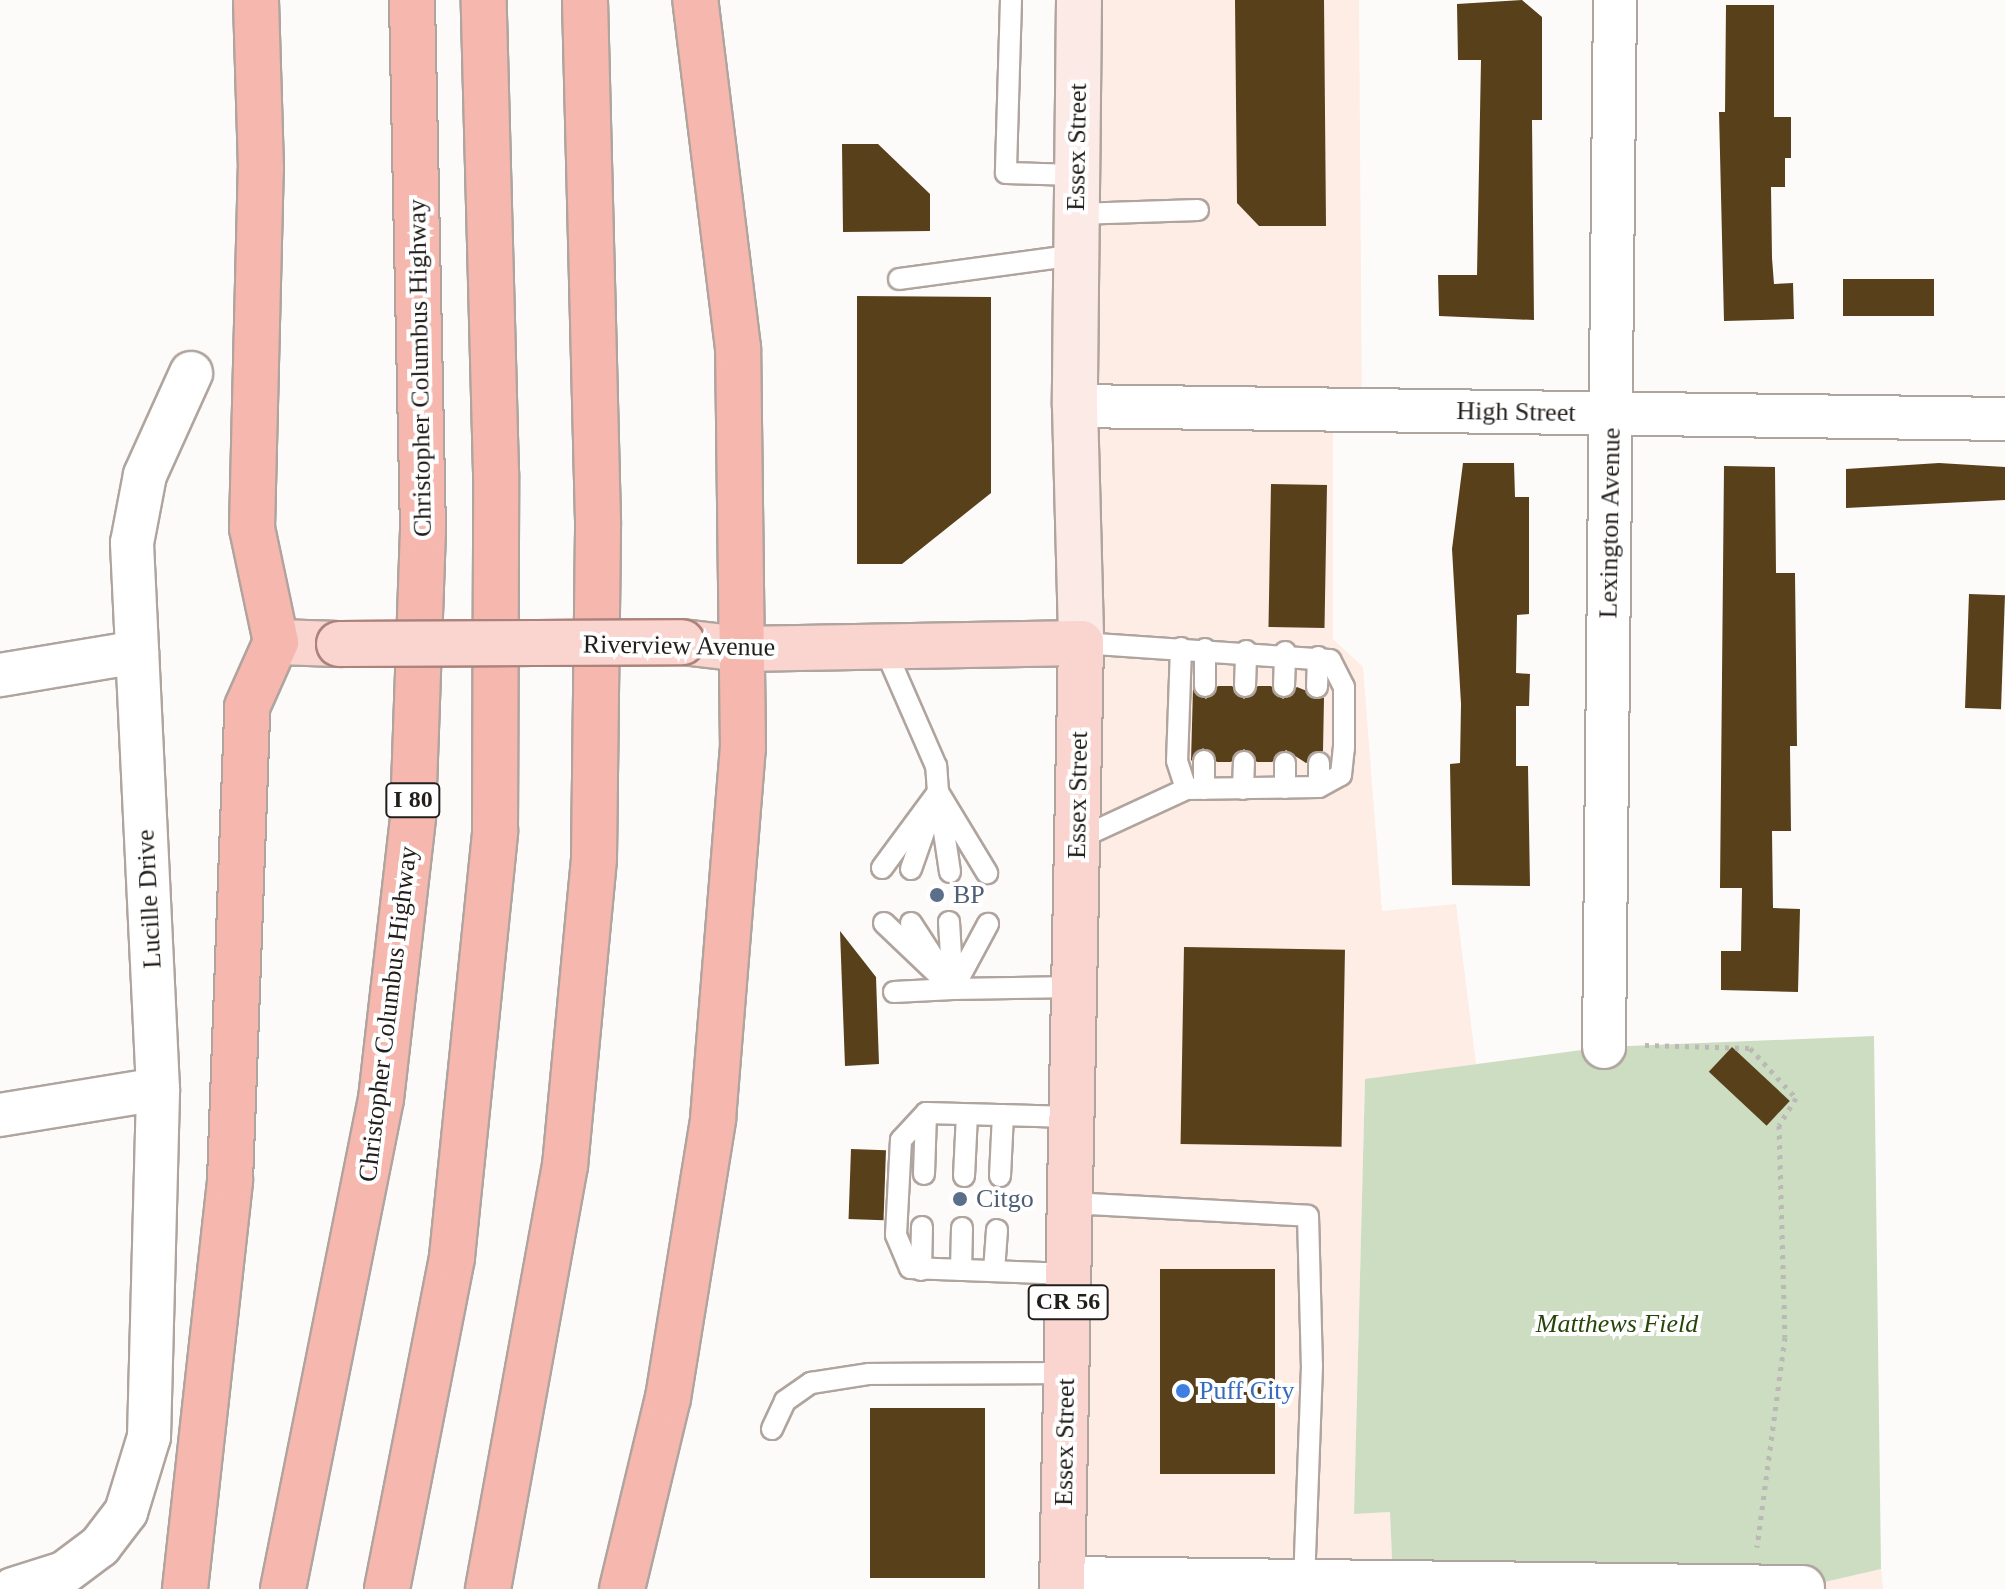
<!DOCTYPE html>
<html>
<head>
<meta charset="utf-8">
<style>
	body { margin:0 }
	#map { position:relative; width:2005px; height:1589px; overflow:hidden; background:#fdfbf9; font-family:"Times New Roman",serif }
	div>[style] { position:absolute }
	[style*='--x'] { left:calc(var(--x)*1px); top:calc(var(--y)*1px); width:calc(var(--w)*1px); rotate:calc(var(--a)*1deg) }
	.built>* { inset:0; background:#fdede4 }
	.green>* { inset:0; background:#ccddc2 }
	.building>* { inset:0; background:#58401b; transform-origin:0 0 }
	.path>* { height:5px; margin-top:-2.5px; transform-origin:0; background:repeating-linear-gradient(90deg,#bbb8b6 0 4px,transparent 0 10px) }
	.roads { filter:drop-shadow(2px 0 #b0a49e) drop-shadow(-2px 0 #b0a49e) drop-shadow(0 2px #b0a49e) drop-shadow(0 -2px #b0a49e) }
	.service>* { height:20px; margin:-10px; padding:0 10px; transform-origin:10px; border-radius:10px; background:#fff }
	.minor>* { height:42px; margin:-21px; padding:0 21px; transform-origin:21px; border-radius:21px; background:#fff }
	.secondary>* { height:44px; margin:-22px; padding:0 22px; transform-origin:22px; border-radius:22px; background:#fceae7 }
	.primary>* { height:44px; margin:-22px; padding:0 22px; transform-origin:22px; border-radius:22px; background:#fad4ce }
	.motorway>* { height:44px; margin:-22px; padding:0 22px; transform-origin:22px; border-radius:22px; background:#f6b8ae }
	.bridges { filter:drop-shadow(2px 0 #ac827b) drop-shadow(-2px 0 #ac827b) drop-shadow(0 2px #ac827b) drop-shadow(0 -2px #ac827b) }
	.primary-bridge>* { height:44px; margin:-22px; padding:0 22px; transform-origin:22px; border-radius:22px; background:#fad4ce }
	.dots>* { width:22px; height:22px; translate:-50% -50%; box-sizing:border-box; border:4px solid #fff; border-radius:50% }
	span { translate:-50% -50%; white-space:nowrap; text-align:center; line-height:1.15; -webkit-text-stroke:8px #fff; paint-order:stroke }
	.shield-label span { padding:2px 6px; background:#fff; border:2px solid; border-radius:6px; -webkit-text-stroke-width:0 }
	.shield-label { font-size:24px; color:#221e1b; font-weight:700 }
	.street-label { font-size:26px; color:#221e1b }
	.service-label { font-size:26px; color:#4e5e75 }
	.left { translate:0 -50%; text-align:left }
	.park-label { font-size:26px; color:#274509; font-style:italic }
	.shop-label { font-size:26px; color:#366cbe }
</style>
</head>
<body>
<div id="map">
	<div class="built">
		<div style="clip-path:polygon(1079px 0,1359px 0,1362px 410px,1333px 410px,1333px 639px,1363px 667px,1382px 911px,1456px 904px,1476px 1064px,1365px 1080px,1354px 1514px,1390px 1512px,1393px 1581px,1803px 1587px,1881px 1569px,1883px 1589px,1063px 1589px)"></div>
	</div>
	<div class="green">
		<div style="clip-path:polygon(1874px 1036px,1881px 1569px,1803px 1587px,1393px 1582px,1390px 1512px,1354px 1514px,1365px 1079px,1604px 1047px)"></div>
	</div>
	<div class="building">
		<div style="clip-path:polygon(1235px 0,1324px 0,1326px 226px,1259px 226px,1237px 203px)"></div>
		<div style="clip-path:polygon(1522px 0,1542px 17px,1542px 120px,1532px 120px,1534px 320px,1439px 316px,1438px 275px,1477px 275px,1481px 60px,1458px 60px,1457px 4px)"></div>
		<div style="clip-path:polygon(1726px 5px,1774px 5px,1774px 117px,1791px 117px,1791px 158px,1785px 158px,1785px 187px,1771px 187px,1772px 258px,1774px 284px,1793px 283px,1794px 319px,1724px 321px,1719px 112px,1725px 112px)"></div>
		<div style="clip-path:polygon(842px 144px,878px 144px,930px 194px,930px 231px,843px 232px)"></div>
		<div style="left:1934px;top:279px;width:37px;height:91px;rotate:90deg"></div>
		<div style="clip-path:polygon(857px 296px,991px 297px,991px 493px,902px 564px,857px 564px)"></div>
		<div style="clip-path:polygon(1463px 463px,1514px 463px,1515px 497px,1529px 497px,1529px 614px,1517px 615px,1516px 673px,1530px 674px,1529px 706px,1516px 706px,1516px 766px,1528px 766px,1530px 886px,1452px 885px,1450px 764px,1460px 763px,1461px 704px,1452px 549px)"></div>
		<div style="clip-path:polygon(1939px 463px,2005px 467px,2005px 500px,1846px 508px,1846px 469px)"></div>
		<div style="clip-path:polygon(1724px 466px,1775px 467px,1776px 573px,1795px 573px,1797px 746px,1790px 746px,1791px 831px,1772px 831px,1773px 908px,1800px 909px,1798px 992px,1721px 990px,1721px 951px,1741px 951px,1742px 888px,1720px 888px)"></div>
		<div style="left:1271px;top:484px;width:56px;height:143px;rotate:1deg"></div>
		<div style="left:1969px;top:594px;width:36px;height:114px;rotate:2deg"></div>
		<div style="clip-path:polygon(1218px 686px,1232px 686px,1244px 699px,1258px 686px,1271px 686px,1283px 699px,1297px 687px,1324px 698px,1323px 751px,1306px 763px,1286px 750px,1272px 762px,1257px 762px,1244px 749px,1231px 762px,1217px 762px,1203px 748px,1191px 761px,1193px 689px,1206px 699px)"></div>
		<div style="clip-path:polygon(840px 931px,876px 977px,879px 1064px,845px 1066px)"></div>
		<div style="left:1184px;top:947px;width:161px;height:197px;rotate:1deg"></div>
		<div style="left:1732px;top:1047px;width:79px;height:34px;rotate:43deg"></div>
		<div style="left:851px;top:1149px;width:35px;height:70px;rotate:2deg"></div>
		<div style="left:1160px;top:1269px;width:115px;height:205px"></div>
		<div style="left:870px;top:1408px;width:115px;height:170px"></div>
	</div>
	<div class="path">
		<div style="--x:1645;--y:1045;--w:105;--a:1.6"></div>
		<div style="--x:1750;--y:1048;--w:68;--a:47.4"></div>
		<div style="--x:1796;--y:1098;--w:32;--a:122"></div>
		<div style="--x:1779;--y:1125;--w:212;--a:88.4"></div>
		<div style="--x:1785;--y:1337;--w:212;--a:97.6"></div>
	</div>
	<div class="roads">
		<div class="service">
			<div style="--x:1011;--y:0;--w:173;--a:91.7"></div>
			<div style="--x:1006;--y:173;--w:71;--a:1.6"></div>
			<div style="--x:1077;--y:214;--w:121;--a:-1.9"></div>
			<div style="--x:899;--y:279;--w:179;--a:-7.7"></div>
			<div style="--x:1181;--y:648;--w:113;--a:92"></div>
			<div style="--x:1177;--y:761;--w:29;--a:72"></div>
			<div style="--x:1205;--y:686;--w:37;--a:-90"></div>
			<div style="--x:1245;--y:686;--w:35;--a:-88"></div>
			<div style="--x:1284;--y:686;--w:34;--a:-88"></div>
			<div style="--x:1317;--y:687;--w:30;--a:-88"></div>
			<div style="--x:1204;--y:761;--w:28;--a:90"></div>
			<div style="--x:1319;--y:763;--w:24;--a:90"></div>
			<div style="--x:1285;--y:788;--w:25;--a:-90"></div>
			<div style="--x:1243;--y:789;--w:27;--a:-88"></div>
			<div style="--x:1078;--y:839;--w:119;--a:-24.8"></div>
			<div style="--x:1186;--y:789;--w:133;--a:-0.9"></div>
			<div style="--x:1319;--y:787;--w:25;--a:-29"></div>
			<div style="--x:1341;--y:775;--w:27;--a:-84"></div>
			<div style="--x:1344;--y:748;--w:61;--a:-90"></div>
			<div style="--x:1344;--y:687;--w:30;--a:-117"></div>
			<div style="--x:1330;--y:660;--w:250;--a:-176.1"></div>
			<div style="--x:882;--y:868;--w:94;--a:-53.6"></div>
			<div style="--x:938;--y:792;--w:26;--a:-94"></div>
			<div style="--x:936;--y:766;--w:130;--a:-113.6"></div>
			<div style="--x:911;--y:869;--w:60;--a:-70.7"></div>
			<div style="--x:950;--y:872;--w:81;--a:-98.5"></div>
			<div style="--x:938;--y:792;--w:95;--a:58.8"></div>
			<div style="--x:949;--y:922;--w:67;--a:86.6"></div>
			<div style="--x:884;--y:923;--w:95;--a:43.7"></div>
			<div style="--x:953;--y:989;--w:122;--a:-0.9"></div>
			<div style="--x:911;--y:923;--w:44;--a:57"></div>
			<div style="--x:953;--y:989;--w:74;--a:-61.7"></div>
			<div style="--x:894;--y:992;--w:59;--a:-2.9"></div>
			<div style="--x:924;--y:1174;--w:61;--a:-88.1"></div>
			<div style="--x:964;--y:1176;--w:61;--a:-87.2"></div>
			<div style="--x:1000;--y:1176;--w:61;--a:-87.2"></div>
			<div style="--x:1071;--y:1203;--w:237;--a:3.1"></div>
			<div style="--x:1308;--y:1216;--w:150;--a:88.5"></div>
			<div style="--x:1312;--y:1366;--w:215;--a:92.1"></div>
			<div style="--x:921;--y:1270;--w:43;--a:-88.7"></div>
			<div style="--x:961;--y:1270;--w:42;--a:-88.6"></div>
			<div style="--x:994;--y:1271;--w:41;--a:-85.8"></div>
			<div style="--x:1069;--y:1274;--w:159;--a:-177.8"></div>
			<div style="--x:910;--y:1268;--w:36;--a:-113"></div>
			<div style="--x:896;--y:1235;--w:95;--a:-87"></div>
			<div style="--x:901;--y:1140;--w:37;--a:-47"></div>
			<div style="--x:926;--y:1113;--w:146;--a:1.6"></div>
			<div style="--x:772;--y:1429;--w:31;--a:-65"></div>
			<div style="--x:785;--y:1401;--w:32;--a:-35"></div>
			<div style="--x:811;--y:1383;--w:59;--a:-8.8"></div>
			<div style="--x:869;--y:1374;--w:198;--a:-0.3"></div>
		</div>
		<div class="minor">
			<div style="--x:1075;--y:406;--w:930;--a:0.8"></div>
			<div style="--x:0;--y:675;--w:139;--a:-9.5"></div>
			<div style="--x:1604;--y:1047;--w:1047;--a:-89.4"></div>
			<div style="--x:0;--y:1115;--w:160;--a:-9.3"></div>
			<div style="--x:1063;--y:1578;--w:740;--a:0.7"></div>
			<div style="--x:13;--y:1589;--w:53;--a:-17.4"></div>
			<div style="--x:64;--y:1573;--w:45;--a:-36.9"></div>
			<div style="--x:100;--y:1546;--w:43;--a:-52.6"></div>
			<div style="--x:126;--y:1512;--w:78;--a:-73"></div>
			<div style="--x:149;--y:1437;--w:348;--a:-88.5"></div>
			<div style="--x:158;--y:1089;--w:547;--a:-92.73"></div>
			<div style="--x:132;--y:543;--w:69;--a:-79.2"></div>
			<div style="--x:145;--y:475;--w:112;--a:-65.7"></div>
		</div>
		<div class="secondary">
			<div style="--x:1079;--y:0;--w:406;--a:90.6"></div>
			<div style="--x:1075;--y:406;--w:237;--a:88.5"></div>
		</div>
		<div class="primary">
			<div style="--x:276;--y:642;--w:63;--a:1.8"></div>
			<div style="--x:682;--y:642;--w:60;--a:6.7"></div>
			<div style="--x:742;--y:649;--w:339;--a:-1"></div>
			<div style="--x:1081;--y:643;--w:946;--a:91.15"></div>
		</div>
		<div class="motorway">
			<div style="--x:185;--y:1589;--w:411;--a:-83.7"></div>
			<div style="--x:230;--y:1180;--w:473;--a:-87.9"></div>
			<div style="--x:247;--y:707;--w:71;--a:-66"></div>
			<div style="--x:276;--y:642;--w:116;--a:-101.9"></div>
			<div style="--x:252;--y:528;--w:359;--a:-88.6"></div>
			<div style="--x:261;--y:169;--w:169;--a:-91.7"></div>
			<div style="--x:283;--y:1589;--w:500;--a:-78.7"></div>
			<div style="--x:381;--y:1099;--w:285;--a:-83.5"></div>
			<div style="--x:413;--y:816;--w:285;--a:-88"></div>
			<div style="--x:423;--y:531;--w:531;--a:-91.19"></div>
			<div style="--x:387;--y:1589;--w:338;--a:-78.9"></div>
			<div style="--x:452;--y:1257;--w:428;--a:-84.2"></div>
			<div style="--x:495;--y:831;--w:358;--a:-89.8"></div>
			<div style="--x:496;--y:473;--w:473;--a:-91.5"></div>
			<div style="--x:488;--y:1589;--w:430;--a:-79.7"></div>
			<div style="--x:565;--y:1166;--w:309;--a:-84.6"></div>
			<div style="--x:594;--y:858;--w:337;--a:-89.3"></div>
			<div style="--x:598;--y:521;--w:521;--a:-91.43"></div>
			<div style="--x:622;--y:1589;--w:196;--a:-76.5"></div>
			<div style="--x:668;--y:1398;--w:283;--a:-80.8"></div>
			<div style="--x:713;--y:1119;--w:372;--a:-85.4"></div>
			<div style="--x:743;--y:748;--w:400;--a:-90.7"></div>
			<div style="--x:738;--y:348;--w:351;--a:-97"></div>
		</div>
	</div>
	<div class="bridges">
		<div class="primary-bridge">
			<div style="--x:339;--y:644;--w:343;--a:-0.3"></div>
		</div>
	</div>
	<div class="dots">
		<div style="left:937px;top:895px;background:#5c6f8a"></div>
		<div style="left:960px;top:1199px;background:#5c6f8a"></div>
		<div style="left:1183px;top:1391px;background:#3f7fe0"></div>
	</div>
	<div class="shield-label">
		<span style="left:413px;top:800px">I 80</span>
		<span style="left:1068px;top:1302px">CR 56</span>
	</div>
	<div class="street-label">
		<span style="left:1077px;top:147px;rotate:-89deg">Essex Street</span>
		<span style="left:420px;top:368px;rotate:-91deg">Christopher Columbus Highway</span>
		<span style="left:1516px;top:412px;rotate:1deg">High Street</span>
		<span style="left:1610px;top:523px;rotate:-89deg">Lexington Avenue</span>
		<span style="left:679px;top:646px;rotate:1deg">Riverview Avenue</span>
		<span style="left:1078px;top:795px;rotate:-89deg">Essex Street</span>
		<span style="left:149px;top:899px;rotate:-93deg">Lucille Drive</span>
		<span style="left:388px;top:1014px;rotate:-83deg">Christopher Columbus Highway</span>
		<span style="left:1065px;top:1442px;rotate:-89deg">Essex Street</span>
	</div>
	<div class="service-label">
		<span class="left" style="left:953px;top:895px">BP</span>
		<span class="left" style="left:976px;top:1199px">Citgo</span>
	</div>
	<div class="park-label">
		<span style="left:1617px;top:1324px">Matthews Field</span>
	</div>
	<div class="shop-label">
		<span class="left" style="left:1199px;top:1391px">Puff City</span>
	</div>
</div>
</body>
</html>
